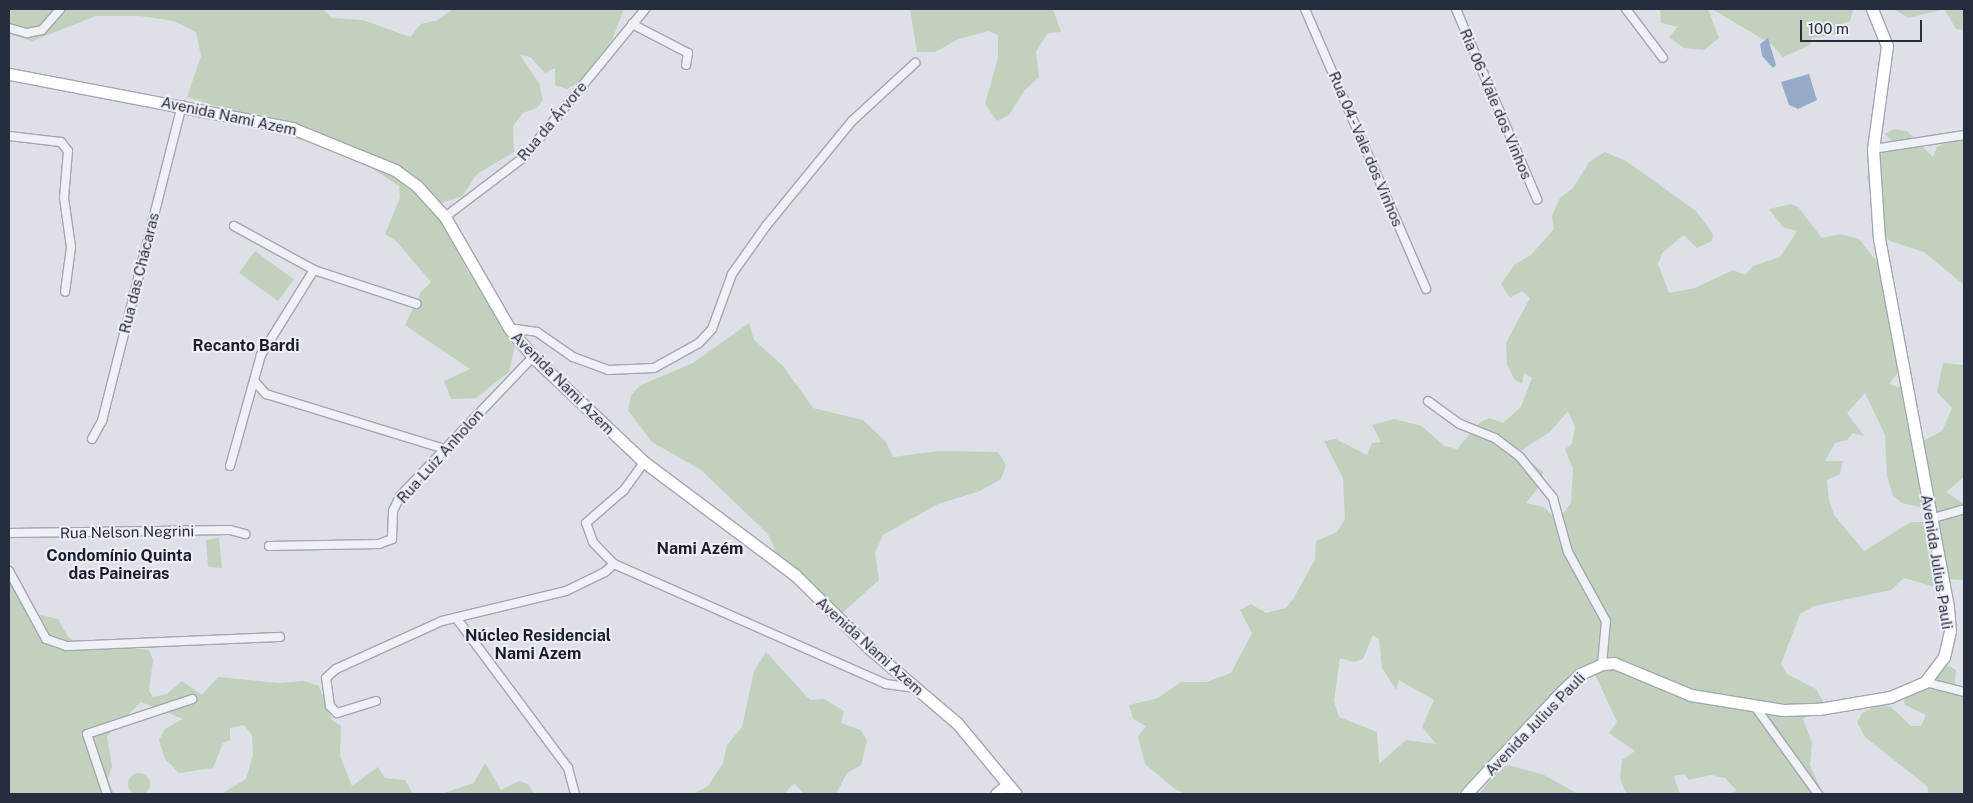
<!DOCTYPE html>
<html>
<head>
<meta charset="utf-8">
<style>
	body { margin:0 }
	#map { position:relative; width:1973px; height:803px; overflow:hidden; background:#dde0e7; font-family:"Public Sans",sans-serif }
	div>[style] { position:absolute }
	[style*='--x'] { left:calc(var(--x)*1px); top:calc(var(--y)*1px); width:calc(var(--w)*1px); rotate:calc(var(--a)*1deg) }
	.green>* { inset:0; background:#c1d1bd; transform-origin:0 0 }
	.round { border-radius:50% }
	.water>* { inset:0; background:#96abc9 }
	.roads { filter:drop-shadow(1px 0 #a2a7b1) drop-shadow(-1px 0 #a2a7b1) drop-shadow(0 1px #a2a7b1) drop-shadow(0 -1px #a2a7b1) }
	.street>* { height:8px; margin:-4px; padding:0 4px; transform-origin:4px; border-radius:4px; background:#eff1f5 }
	.secondary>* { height:11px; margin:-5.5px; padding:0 5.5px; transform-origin:5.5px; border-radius:5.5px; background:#fff }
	span { translate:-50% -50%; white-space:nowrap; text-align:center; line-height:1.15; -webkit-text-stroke:4px #eceff5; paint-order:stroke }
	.street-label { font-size:15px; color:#262d3e }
	.neighbourhood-label { font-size:16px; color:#181e2e; font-weight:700 }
	.frame { position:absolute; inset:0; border:10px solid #262d3e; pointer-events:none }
	.scale { position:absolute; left:1800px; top:20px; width:122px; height:22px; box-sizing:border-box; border:2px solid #262d3e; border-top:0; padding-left:6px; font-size:15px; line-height:18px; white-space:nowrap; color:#262d3e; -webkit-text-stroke:4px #eceff5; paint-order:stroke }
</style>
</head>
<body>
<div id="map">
	<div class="green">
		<div style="clip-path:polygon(9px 9px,323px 9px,332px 18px,363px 20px,410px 37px,421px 24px,438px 20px,453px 9px,624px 9px,612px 40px,579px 82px,567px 89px,555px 85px,555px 68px,545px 73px,530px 57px,520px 55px,539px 83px,543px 100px,537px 108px,523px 113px,513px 126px,514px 152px,477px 174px,462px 196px,434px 206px,468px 272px,516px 341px,509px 372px,476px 398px,451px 399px,444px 381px,470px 369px,405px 325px,421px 292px,431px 282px,396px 241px,385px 234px,400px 198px,399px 186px,352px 155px,254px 126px,245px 115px,187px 97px,201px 56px,196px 32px,174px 21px,140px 16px,96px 16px,32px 41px,9px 34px)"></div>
		<div style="clip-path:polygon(910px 9px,1053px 9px,1061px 32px,1048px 33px,1036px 51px,1039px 77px,1024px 91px,1009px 115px,997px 121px,985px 104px,998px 58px,998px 35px,989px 31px,959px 39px,935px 52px,917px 52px)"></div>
		<div style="clip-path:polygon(1660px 9px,1708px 9px,1719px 38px,1704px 50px,1684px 48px,1669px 37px,1678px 27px,1661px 23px)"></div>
		<div style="clip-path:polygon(1712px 9px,1851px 9px,1853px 10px,1850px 21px,1839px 25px,1836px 34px,1812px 38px,1810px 45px,1783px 57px,1771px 44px)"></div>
		<div style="clip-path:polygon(1893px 9px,1964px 9px,1964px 30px,1956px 29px,1944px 9px,1909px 18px)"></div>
		<div style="clip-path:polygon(1894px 129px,1907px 131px,1933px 157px,1937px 147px,1964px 135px,1964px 285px,1924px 252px,1890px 241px,1881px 232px,1867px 177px,1891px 140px,1885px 134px)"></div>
		<div style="clip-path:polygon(evenodd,1605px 152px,1626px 161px,1696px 211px,1713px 234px,1712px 241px,1697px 248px,1684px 235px,1662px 253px,1658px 264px,1669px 293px,1695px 288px,1733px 270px,1745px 275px,1753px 266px,1780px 257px,1797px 231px,1783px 227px,1769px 209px,1791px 204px,1798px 207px,1822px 238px,1840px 234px,1859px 239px,1881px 267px,1901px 369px,1889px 384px,1901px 388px,1921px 442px,1942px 431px,1952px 408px,1937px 392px,1943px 363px,1964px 365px,1964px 477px,1946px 492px,1964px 504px,1964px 580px,1945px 579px,1935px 587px,1904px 578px,1891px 590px,1814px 606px,1800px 614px,1781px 664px,1787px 674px,1816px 689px,1824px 703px,1820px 710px,1803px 719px,1812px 743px,1810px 765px,1823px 794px,1728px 794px,1737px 791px,1725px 778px,1711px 775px,1689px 780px,1684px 774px,1674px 776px,1680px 794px,1626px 794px,1620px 778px,1622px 760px,1635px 751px,1609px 733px,1617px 722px,1594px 672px,1560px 686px,1457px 794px,1186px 794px,1175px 789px,1145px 764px,1138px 737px,1146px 726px,1133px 719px,1129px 705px,1158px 698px,1181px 682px,1206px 682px,1231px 673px,1252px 633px,1240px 610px,1251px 604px,1266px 613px,1286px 608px,1293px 599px,1315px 560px,1316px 541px,1337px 532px,1345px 519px,1343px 478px,1324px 441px,1336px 439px,1367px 455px,1372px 443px,1381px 442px,1372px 425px,1394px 419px,1422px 426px,1444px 446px,1457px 449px,1479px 423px,1489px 418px,1503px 423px,1521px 407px,1532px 378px,1524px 373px,1522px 384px,1514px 379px,1507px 364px,1506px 343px,1530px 298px,1522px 291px,1510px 298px,1501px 284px,1515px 264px,1531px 255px,1554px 229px,1552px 216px,1560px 198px,1573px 188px,1589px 162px,1605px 152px,1865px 393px,1885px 435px,1887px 476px,1893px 496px,1902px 503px,1925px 508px,1934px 522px,1911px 522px,1864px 551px,1834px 515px,1829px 500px,1827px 480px,1840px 474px,1843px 461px,1825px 461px,1835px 443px,1847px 440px,1853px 433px,1864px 436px,1847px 413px,1865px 393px,1605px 152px,1568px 411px,1575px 427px,1572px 444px,1565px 449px,1573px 469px,1571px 503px,1557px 521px,1544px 507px,1526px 503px,1541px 484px,1543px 472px,1519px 452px,1550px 432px,1568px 411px,1605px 152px,1373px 635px,1379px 639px,1382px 668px,1396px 690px,1399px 680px,1434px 700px,1422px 727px,1436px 744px,1406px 740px,1379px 764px,1377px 732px,1339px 717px,1334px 701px,1340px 658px,1354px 662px,1363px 659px,1373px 635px)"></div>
		<div style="left:255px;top:251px;width:48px;height:27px;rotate:36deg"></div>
		<div style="clip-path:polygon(749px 323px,754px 340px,783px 366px,813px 408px,863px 420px,886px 442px,893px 457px,939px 451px,998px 452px,1006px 465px,1001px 479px,980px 491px,938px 504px,883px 535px,875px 553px,879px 580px,840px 615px,784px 570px,768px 534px,701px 470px,652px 442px,628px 410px,631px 395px,641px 385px,693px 363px)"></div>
		<div style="clip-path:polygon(219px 538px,222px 568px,208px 567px,206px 540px)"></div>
		<div style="clip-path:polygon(9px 583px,23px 596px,26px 612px,58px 619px,68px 637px,77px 643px,149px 650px,153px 660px,149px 691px,153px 697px,167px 694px,182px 681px,202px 695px,218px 677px,278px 683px,304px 681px,319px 686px,332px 720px,341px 726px,340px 756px,352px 786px,378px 767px,385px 778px,405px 780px,413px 794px,221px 794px,246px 779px,253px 755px,252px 735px,244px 725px,230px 728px,230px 740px,223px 743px,213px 768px,179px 773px,165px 759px,159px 740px,165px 729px,183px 719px,141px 702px,107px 736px,112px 766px,108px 779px,114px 794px,9px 794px)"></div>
		<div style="clip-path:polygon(766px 652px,810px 700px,824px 699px,844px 711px,841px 723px,861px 730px,867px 741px,861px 765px,847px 773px,836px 794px,804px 794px,794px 783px,784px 794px,693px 794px,708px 786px,723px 763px,727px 745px,742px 727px,754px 671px)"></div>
		<div style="clip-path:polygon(1948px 666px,1956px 670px,1955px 683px,1964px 693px,1964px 794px,1929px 794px,1927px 786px,1865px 737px,1857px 722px,1862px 713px,1880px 704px,1891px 707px,1911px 726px,1921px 726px,1926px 715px,1905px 705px,1904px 700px)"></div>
		<div style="clip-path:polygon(485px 763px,501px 790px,519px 781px,528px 784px,534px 794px,441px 794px,474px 783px)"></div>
		<div style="clip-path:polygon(1508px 765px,1544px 775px,1578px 794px,1479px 794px,1499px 769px)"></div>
		<div class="round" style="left:128px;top:773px;width:22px;height:22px"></div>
	</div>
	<div class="water">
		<div style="clip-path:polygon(1768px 38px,1776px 65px,1773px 68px,1762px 56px,1760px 44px)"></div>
		<div style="clip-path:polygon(1809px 74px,1817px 100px,1798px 109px,1789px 105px,1781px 82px)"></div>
	</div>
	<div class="roads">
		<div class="street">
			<div style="--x:1305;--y:9;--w:305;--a:66.6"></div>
			<div style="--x:1456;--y:9;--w:207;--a:66.9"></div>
			<div style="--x:1626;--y:9;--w:61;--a:52.9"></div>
			<div style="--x:632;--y:24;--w:63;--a:27.4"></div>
			<div style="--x:688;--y:53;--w:12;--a:99"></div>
			<div style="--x:9;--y:28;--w:19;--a:16"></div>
			<div style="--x:27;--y:33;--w:15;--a:-11"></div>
			<div style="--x:42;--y:30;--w:28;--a:-49"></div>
			<div style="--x:9;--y:136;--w:52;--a:6.6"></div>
			<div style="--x:61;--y:142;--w:11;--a:52"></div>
			<div style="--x:68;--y:151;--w:47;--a:94.9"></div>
			<div style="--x:64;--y:198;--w:49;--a:81.9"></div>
			<div style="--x:71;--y:247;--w:45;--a:97.6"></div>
			<div style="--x:1873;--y:149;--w:92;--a:-8.7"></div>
			<div style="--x:445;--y:217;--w:99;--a:-37.2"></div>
			<div style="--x:524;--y:157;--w:191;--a:-50.7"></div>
			<div style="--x:234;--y:226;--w:91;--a:28.8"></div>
			<div style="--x:314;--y:270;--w:108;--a:18.3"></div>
			<div style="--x:509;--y:328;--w:28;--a:8"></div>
			<div style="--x:537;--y:332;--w:44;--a:34.8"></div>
			<div style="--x:573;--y:357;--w:37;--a:20"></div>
			<div style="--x:608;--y:370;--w:46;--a:-2.5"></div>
			<div style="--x:654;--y:368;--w:51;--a:-29.1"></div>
			<div style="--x:699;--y:343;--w:19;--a:-47"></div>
			<div style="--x:712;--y:329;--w:59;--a:-70"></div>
			<div style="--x:732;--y:274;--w:59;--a:-54.7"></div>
			<div style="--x:766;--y:226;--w:136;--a:-50.7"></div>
			<div style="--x:852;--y:121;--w:86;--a:-42.6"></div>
			<div style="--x:256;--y:383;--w:15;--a:48"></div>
			<div style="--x:266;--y:394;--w:187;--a:17.1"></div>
			<div style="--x:1428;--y:401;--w:39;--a:36"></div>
			<div style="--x:1460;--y:424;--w:38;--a:22"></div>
			<div style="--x:1495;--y:438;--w:31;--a:37"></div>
			<div style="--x:1520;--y:457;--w:53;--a:51.2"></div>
			<div style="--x:1553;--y:498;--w:56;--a:74.5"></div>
			<div style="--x:1568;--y:552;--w:79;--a:61.2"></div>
			<div style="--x:1606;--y:621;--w:43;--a:95.3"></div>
			<div style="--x:92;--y:439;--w:21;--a:-61"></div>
			<div style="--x:102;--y:421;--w:326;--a:-75.8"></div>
			<div style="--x:230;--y:466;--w:115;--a:-74.4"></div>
			<div style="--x:261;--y:355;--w:100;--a:-58.1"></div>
			<div style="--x:1930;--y:519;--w:35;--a:-16"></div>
			<div style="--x:9;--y:533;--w:221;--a:-0.8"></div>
			<div style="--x:230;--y:530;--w:16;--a:15"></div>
			<div style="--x:269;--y:546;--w:110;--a:-1"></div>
			<div style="--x:379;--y:544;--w:14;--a:-21"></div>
			<div style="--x:392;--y:539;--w:28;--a:-88"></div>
			<div style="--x:393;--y:511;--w:17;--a:-65"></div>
			<div style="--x:400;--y:496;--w:192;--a:-46.3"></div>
			<div style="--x:614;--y:564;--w:297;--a:23.8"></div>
			<div style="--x:886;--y:684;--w:28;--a:8"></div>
			<div style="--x:9;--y:571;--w:77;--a:61.4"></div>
			<div style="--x:46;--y:639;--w:21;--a:19"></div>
			<div style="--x:66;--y:646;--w:214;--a:-2.4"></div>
			<div style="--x:457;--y:619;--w:186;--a:53.3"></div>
			<div style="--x:568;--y:768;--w:27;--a:75"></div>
			<div style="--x:1925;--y:682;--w:40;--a:14.4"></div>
			<div style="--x:376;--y:701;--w:41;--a:162.9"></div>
			<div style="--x:337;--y:713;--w:10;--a:-135"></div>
			<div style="--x:330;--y:706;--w:28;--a:-98"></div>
			<div style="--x:326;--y:678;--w:13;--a:-42"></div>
			<div style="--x:336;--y:669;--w:116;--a:-24.4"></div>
			<div style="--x:442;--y:621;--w:128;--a:-13.6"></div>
			<div style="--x:566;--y:591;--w:43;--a:-26"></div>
			<div style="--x:605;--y:572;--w:12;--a:-42"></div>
			<div style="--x:614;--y:564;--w:30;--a:-134"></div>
			<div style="--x:593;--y:542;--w:20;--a:-110"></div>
			<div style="--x:586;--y:523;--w:50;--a:-41"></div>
			<div style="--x:624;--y:490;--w:34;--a:-54"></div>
			<div style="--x:1756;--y:708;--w:106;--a:54.2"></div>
			<div style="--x:107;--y:794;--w:63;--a:-108.4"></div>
			<div style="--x:87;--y:734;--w:111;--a:-18.4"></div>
		</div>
		<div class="secondary">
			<div style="--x:9;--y:74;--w:288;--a:10.8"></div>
			<div style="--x:292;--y:128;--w:111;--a:22.2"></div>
			<div style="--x:395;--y:170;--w:27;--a:36"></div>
			<div style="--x:417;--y:186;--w:42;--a:47.9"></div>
			<div style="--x:445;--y:217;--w:128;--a:60"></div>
			<div style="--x:509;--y:328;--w:38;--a:50"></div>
			<div style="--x:533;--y:357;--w:153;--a:43.4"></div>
			<div style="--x:644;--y:462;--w:189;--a:36.8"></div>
			<div style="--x:795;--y:575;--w:105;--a:44.6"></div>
			<div style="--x:870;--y:649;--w:114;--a:40.4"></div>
			<div style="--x:957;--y:723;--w:92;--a:50.3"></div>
			<div style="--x:996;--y:794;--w:13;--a:-39"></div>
			<div style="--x:1466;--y:794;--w:139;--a:-47"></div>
			<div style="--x:1561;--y:692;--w:26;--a:-43"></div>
			<div style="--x:1580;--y:674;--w:24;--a:-24"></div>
			<div style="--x:1602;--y:664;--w:12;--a:-5"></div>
			<div style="--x:1614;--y:663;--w:83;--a:22.6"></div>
			<div style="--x:1691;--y:695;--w:93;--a:9.3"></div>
			<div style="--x:1783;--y:710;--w:36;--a:-2"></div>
			<div style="--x:1819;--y:709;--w:72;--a:-9.6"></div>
			<div style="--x:1890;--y:697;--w:38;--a:-23"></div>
			<div style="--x:1925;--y:682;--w:31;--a:-53"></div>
			<div style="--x:1944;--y:657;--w:27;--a:-77"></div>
			<div style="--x:1950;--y:631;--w:24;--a:-95"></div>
			<div style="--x:1948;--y:607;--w:374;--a:-100.6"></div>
			<div style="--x:1879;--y:239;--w:90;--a:-93.8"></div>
			<div style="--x:1873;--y:149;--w:104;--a:-82.3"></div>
			<div style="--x:1887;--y:46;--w:40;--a:-112"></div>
		</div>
	</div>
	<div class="street-label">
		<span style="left:1496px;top:104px;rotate:67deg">Ria 06 - Vale dos Vinhos</span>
		<span style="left:229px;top:116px;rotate:12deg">Avenida Nami Azem</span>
		<span style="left:552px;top:121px;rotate:-50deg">Rua da Árvore</span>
		<span style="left:1366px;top:149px;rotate:67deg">Rua 04 - Vale dos Vinhos</span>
		<span style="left:139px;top:273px;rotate:-76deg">Rua das Chácaras</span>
		<span style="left:563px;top:383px;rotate:45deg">Avenida Nami Azem</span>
		<span style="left:440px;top:456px;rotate:-48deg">Rua Luiz Anholon</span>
		<span style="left:127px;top:532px;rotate:-1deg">Rua Nelson Negrini</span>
		<span style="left:1937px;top:562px;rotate:81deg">Avenida Julius Pauli</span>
		<span style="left:870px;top:646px;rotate:42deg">Avenida Nami Azem</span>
		<span style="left:1535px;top:724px;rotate:-46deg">Avenida Julius Pauli</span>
	</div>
	<div class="neighbourhood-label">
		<span style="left:246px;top:346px">Recanto Bardi</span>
		<span style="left:700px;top:549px">Nami Azém</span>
		<span style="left:119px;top:565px">Condomínio Quinta<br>das Paineiras</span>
		<span style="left:538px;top:645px">Núcleo Residencial<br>Nami Azem</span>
	</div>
	<div class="frame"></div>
	<div class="scale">100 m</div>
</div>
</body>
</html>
